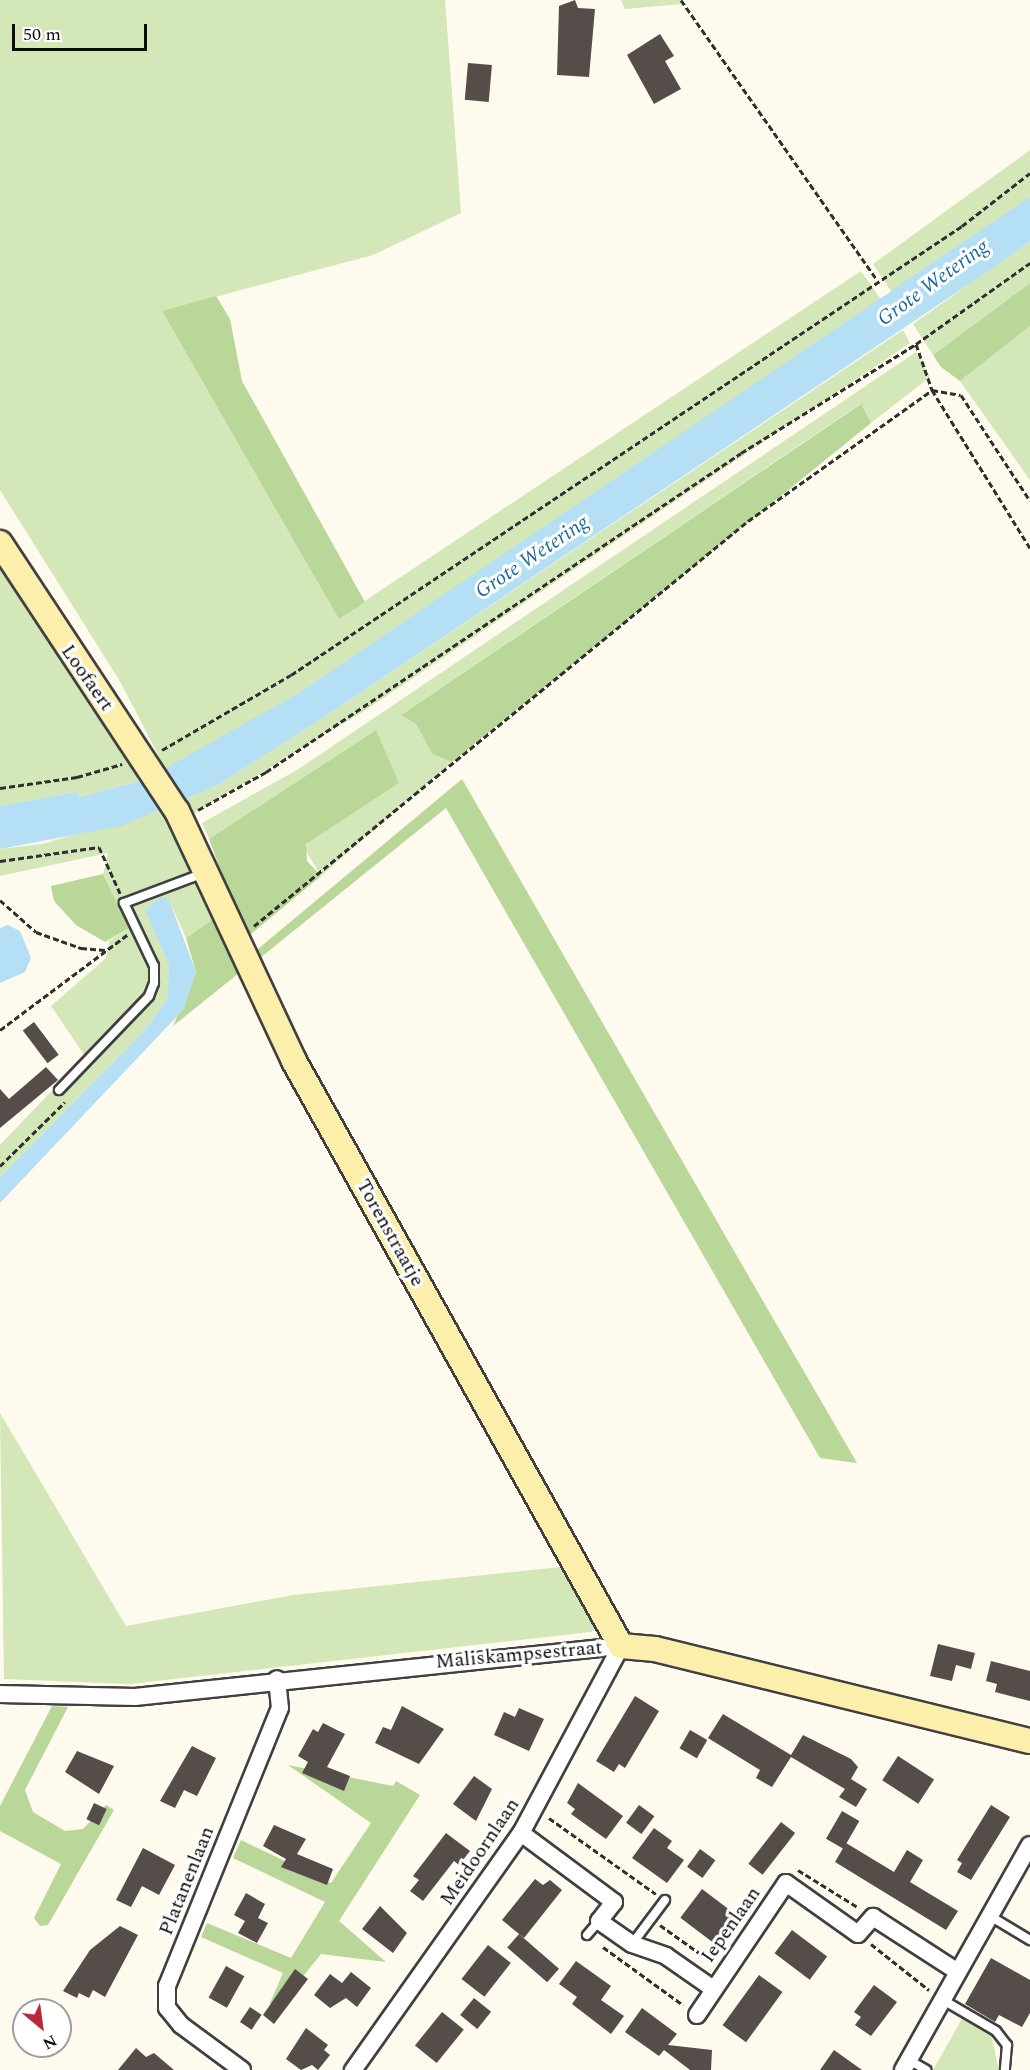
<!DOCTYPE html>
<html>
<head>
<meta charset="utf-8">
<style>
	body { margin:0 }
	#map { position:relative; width:1030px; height:2070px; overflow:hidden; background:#fefaed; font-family:Spectral,serif }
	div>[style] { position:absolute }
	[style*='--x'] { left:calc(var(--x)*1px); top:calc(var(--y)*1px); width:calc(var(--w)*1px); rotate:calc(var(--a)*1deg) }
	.green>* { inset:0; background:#d3e7b8 }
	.forest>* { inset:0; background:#b8d798 }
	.water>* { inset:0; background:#b4dff4 }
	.building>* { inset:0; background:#554d4a; transform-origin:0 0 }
	.path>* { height:3px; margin-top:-1.5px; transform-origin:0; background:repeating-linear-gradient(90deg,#2f2f2f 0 6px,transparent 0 9px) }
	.roads { filter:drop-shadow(2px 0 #404040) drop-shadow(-2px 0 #404040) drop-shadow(0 2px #404040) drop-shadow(0 -2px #404040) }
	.lane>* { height:8px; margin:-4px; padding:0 4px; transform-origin:4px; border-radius:4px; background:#fff }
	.street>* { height:16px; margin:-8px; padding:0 8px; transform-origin:8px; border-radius:8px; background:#fff }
	.secondary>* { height:24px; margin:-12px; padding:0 12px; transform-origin:12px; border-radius:12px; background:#fceeab }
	span { translate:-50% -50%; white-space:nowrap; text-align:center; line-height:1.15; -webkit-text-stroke:6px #fff; paint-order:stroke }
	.street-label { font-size:20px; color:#0d0d0d }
	.water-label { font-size:21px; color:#1b6a9a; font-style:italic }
	.north { position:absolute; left:12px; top:1998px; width:60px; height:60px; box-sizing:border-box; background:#fff; border:2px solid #9e9e9e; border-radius:50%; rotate:151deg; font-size:16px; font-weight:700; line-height:24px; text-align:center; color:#0d0d0d }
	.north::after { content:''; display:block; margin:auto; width:21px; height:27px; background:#b82a39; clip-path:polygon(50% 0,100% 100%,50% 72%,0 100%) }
	.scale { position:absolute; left:12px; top:24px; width:135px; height:27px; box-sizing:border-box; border:3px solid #0d0d0d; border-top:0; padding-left:8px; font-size:18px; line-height:21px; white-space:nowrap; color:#0d0d0d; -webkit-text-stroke:4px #fff; paint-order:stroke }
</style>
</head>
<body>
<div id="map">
	<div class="green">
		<div style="clip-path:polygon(0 0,445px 0,461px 213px,373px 255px,162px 311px,339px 618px,861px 271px,882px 301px,302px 691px,166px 770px,121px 683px,0 490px)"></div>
		<div style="clip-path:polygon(621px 0,680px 0,682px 4px,625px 9px)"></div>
		<div style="clip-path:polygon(1030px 150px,1030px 197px,893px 294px,873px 264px)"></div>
		<div style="clip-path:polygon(1030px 241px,1030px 283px,933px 355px,913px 324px)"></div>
		<div style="clip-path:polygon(1030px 326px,1030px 480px,960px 381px)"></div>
		<div style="clip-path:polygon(903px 330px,910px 343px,364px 711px,193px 814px,184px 799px,218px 785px,321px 719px)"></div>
		<div style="clip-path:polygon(916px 352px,930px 377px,871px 423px,860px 404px,402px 714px,416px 724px,432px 754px,452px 762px,321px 876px,304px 848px,383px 748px,376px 730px,209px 839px,202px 823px,297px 770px)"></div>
		<div style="clip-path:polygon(0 554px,147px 779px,80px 797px,76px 792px,0 806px)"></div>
		<div style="clip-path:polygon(167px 807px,222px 913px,186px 938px,169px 900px,145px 910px,169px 965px,167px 1000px,145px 1030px,0 1177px,0 1145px,85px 1056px,51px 1006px,106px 958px,109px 941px,129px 928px,103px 874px,108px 853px,0 876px,0 849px,42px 844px)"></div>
		<div style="clip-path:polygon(0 1413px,126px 1626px,293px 1595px,570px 1566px,601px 1625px,591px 1632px,129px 1684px,4px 1679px)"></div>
		<div style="clip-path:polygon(963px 2017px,991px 2034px,999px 2070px,933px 2070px)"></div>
	</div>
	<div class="forest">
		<div style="clip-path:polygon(1030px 283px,1030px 326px,960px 381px,941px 367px,933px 355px)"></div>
		<div style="clip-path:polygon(216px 296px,230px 319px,242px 381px,365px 602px,339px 619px,162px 311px)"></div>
		<div style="clip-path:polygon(861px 404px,871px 423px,452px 762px,432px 754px,416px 724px,401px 715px)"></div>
		<div style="clip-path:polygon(376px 730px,399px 783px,306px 844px,307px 861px,321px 876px,246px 938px,209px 839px)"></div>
		<div style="clip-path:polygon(462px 779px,741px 1263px,857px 1463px,820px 1458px,446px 808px,255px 962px,252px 954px)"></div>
		<div style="clip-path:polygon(103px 874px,129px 928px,105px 942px,76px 925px,54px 901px,51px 886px)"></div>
		<div style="clip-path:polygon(222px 913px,244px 969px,173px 1026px,196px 972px,186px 938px)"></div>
		<div style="clip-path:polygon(52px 1706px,68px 1707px,25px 1790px,33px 1812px,65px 1831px,83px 1829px,106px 1805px,114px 1810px,48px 1925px,40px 1926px,34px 1918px,61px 1864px,0 1831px,0 1806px)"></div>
		<div style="clip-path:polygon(288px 1765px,393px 1786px,396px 1781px,420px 1795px,339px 1921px,386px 1962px,321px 1954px,275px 2011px,270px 2003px,283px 1973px,201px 1937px,207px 1923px,291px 1958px,325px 1902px,233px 1858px,241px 1840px,331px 1883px,371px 1823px)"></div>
	</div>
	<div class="water">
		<div style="clip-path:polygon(1030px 197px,1030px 241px,993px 268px,321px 719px,218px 785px,121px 826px,0 849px,0 806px,76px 792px,80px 797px,147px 779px,302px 691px)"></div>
		<div style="clip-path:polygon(161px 897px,169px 900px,196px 972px,184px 1009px,0 1203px,0 1177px,145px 1030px,167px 1000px,169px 965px,145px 910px)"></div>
		<div style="clip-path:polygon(8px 925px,20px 931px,31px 958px,25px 972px,0 983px,0 928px)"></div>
	</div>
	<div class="building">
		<div style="clip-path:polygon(575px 0,578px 8px,595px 9px,589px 77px,557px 75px,559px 6px)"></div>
		<div style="clip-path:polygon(660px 34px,674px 56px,665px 61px,681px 89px,654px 104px,627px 55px)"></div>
		<div style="left:468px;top:63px;width:24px;height:37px;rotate:5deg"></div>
		<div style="left:34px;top:1022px;width:41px;height:14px;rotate:53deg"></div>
		<div style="clip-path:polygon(46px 1067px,58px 1080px,0 1128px,0 1089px,9px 1099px)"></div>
		<div style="clip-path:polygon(938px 1644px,975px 1653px,971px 1669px,956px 1665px,952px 1681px,930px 1676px)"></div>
		<div style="clip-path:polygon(991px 1661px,1030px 1671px,1030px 1701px,995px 1692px,997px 1684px,986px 1681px)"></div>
		<div style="clip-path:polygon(635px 1696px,659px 1711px,625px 1768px,619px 1764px,614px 1772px,596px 1761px)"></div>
		<div style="clip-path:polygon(402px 1706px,444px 1729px,419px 1764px,375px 1743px,383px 1727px,391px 1730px)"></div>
		<div style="clip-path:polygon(519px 1708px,544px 1719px,529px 1751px,494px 1735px,504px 1712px,515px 1717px)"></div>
		<div style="clip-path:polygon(723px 1714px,791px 1755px,803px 1735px,851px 1759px,858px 1767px,851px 1779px,867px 1789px,856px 1807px,839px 1797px,845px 1789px,791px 1757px,772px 1787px,756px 1778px,760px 1770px,708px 1738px)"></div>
		<div style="clip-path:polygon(323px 1723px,345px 1734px,327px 1767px,350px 1776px,344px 1791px,302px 1773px,308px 1762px,298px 1756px,313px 1729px,318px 1732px)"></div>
		<div style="left:690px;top:1730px;width:20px;height:21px;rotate:30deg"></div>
		<div style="clip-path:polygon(192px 1746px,216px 1758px,197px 1796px,184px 1790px,175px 1808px,160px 1801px)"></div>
		<div style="clip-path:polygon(77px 1751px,114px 1766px,99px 1794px,65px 1772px)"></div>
		<div style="left:898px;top:1756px;width:43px;height:29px;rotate:33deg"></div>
		<div style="clip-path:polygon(474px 1776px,492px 1789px,476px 1821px,453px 1804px)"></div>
		<div style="clip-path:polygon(578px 1783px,623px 1816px,606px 1839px,571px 1814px,575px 1809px,567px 1803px)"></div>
		<div style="left:94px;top:1803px;width:14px;height:18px;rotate:25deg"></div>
		<div style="left:639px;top:1805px;width:19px;height:22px;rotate:36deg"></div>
		<div style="clip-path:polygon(991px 1805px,1010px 1817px,971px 1880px,957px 1872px,962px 1863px,957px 1860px)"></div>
		<div style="left:842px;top:1811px;width:20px;height:32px;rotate:30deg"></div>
		<div style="left:781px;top:1822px;width:18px;height:53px;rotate:38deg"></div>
		<div style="clip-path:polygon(274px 1825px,306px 1839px,297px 1854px,333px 1869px,327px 1885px,281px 1867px,286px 1859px,263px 1846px)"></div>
		<div style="clip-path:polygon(654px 1828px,672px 1841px,667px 1848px,684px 1860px,667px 1883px,632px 1858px)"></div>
		<div style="clip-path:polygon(446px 1833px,470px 1851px,459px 1865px,454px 1861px,423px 1901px,410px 1891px,419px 1880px,413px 1876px)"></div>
		<div style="clip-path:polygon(846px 1843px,894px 1872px,907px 1850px,923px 1860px,910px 1882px,958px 1911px,946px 1930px,835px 1862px)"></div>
		<div style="clip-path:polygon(143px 1848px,175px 1865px,159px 1895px,142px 1886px,131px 1907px,116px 1900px)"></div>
		<div style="left:700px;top:1849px;width:19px;height:22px;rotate:36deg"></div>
		<div style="clip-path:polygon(535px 1879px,543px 1885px,550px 1880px,562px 1890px,524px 1938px,502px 1920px)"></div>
		<div style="left:702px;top:1889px;width:43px;height:36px;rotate:37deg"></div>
		<div style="clip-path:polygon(246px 1893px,265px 1904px,258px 1918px,268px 1923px,257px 1943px,238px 1933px,245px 1921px,234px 1915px)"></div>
		<div style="clip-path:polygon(380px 1906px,407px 1933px,393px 1953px,362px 1929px)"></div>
		<div style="clip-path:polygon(120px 1926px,138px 1935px,105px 1997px,93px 1990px,89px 1998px,79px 1993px,77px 1998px,63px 1991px,90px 1950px)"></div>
		<div style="left:792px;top:1930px;width:44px;height:29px;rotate:37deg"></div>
		<div style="left:519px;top:1934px;width:53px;height:18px;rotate:41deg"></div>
		<div style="left:488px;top:1945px;width:29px;height:43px;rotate:38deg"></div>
		<div style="clip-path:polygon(991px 1958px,1030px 1980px,1030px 2013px,1022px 2027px,999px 2015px,995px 2022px,965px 2004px)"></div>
		<div style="clip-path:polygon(576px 1961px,611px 1986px,601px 2000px,624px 2016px,611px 2034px,572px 2004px,577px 1997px,559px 1984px)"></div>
		<div style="left:226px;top:1966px;width:21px;height:36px;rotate:29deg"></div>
		<div style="clip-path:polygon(295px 1969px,308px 1979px,274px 2024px,263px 2015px)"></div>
		<div style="clip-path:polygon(351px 1972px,371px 1988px,357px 2007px,346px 1998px,330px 2008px,314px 1995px,330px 1974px,342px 1983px)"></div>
		<div style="left:759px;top:1975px;width:29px;height:62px;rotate:36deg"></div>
		<div style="clip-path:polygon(874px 1985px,897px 2002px,871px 2036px,855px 2025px,861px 2017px,854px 2012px)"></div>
		<div style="left:474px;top:1998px;width:22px;height:22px;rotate:39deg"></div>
		<div style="left:250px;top:2007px;width:14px;height:18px;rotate:34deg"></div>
		<div style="clip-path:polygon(642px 2008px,677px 2034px,668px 2045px,712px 2050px,711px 2070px,690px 2070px,664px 2050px,659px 2056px,625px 2032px)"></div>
		<div style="left:442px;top:2012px;width:28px;height:43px;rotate:39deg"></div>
		<div style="clip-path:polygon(306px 2028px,328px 2045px,324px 2050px,330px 2055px,318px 2070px,312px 2065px,301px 2070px,286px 2059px)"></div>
		<div style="clip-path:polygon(136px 2048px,146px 2057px,154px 2053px,174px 2070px,118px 2070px)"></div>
		<div style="clip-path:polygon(834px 2050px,862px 2070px,820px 2070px)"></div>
	</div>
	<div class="path">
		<div style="--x:681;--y:0;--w:340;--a:55"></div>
		<div style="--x:916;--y:344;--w:49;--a:70.8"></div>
		<div style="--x:932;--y:390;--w:186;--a:58.2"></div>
		<div style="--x:162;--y:750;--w:149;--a:-30.2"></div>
		<div style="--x:291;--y:675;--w:807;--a:-33.79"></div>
		<div style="--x:962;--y:226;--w:86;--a:-37.9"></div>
		<div style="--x:0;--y:788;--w:78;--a:-8.1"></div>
		<div style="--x:77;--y:777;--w:47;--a:-16.1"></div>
		<div style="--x:198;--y:810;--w:78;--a:-29.2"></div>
		<div style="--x:266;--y:772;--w:572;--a:-33.88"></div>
		<div style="--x:741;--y:453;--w:206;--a:-31.9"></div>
		<div style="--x:916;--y:344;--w:140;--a:-35.4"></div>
		<div style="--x:0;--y:861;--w:100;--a:-8"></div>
		<div style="--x:99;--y:847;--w:51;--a:65.5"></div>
		<div style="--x:0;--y:900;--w:48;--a:41.6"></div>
		<div style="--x:36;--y:932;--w:48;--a:19.6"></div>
		<div style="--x:81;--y:948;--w:24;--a:5"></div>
		<div style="--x:254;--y:926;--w:639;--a:-39.35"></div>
		<div style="--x:748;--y:521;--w:226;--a:-35.4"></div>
		<div style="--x:932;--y:390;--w:29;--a:10"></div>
		<div style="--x:961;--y:395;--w:126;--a:56.9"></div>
		<div style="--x:0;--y:1030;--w:159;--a:-36.8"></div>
		<div style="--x:0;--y:1166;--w:91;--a:-44.6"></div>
		<div style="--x:549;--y:1818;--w:131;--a:35.4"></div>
		<div style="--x:798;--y:1870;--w:72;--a:31.9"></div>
		<div style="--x:660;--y:1925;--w:65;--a:35.6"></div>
		<div style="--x:871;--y:1944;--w:74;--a:38.4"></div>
		<div style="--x:603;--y:1947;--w:99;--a:35.9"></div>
	</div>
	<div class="roads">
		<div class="lane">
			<div style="--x:59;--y:1090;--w:130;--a:-46.2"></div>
			<div style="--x:149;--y:996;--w:14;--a:-69"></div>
			<div style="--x:154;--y:983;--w:17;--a:-90"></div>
			<div style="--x:154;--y:966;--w:70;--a:-115.5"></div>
			<div style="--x:124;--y:903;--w:85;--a:-20.6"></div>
			<div style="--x:990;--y:1916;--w:47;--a:31"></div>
			<div style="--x:587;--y:1935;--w:18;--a:-49"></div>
			<div style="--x:632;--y:1944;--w:55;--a:-53.1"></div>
			<div style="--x:943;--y:2000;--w:61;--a:30.3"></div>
			<div style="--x:996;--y:2031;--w:18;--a:52"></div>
			<div style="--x:1007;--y:2045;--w:25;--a:95"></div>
			<div style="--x:909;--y:2060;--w:20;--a:30"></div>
		</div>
		<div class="street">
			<div style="--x:0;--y:1694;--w:135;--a:1.3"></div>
			<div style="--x:135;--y:1697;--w:489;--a:-6"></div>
			<div style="--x:621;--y:1646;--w:212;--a:118.1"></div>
			<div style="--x:521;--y:1833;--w:291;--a:125.3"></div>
			<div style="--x:521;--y:1833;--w:116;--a:36.6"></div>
			<div style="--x:614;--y:1902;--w:24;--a:128"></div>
			<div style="--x:599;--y:1921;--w:40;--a:34.9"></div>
			<div style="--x:632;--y:1944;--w:36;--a:19"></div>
			<div style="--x:666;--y:1956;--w:56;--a:34.8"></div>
			<div style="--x:697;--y:2015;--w:159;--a:-56"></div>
			<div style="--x:786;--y:1883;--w:88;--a:35.3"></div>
			<div style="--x:858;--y:1934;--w:23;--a:-49"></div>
			<div style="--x:873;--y:1917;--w:101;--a:32.9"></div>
			<div style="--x:242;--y:2070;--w:76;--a:-143.6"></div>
			<div style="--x:181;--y:2025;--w:22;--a:-129"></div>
			<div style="--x:167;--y:2008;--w:22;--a:-90"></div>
			<div style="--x:167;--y:1986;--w:300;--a:-67.9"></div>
			<div style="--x:280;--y:1708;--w:29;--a:-96"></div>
			<div style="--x:903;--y:2070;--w:258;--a:-60.6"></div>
		</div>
		<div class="secondary">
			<div style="--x:0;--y:543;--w:321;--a:56.6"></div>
			<div style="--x:177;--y:811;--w:276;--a:64.9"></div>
			<div style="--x:294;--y:1061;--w:670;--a:60.8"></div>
			<div style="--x:621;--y:1646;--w:34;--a:5"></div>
			<div style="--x:655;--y:1649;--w:386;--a:13.8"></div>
		</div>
	</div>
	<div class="street-label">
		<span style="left:87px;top:678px;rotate:55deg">Loofaert</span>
		<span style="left:390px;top:1233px;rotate:61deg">Torenstraatje</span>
		<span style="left:519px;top:1655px;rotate:-5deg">Maliskampsestraat</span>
		<span style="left:480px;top:1852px;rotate:-56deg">Meidoornlaan</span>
		<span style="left:187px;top:1881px;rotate:-68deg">Platanenlaan</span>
		<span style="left:731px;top:1925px;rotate:-55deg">Iepenlaan</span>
	</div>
	<div class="water-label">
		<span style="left:933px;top:283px;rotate:-36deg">Grote Wetering</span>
		<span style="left:532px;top:557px;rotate:-34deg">Grote Wetering</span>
	</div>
	<div class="north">N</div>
	<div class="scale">50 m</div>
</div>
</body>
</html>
